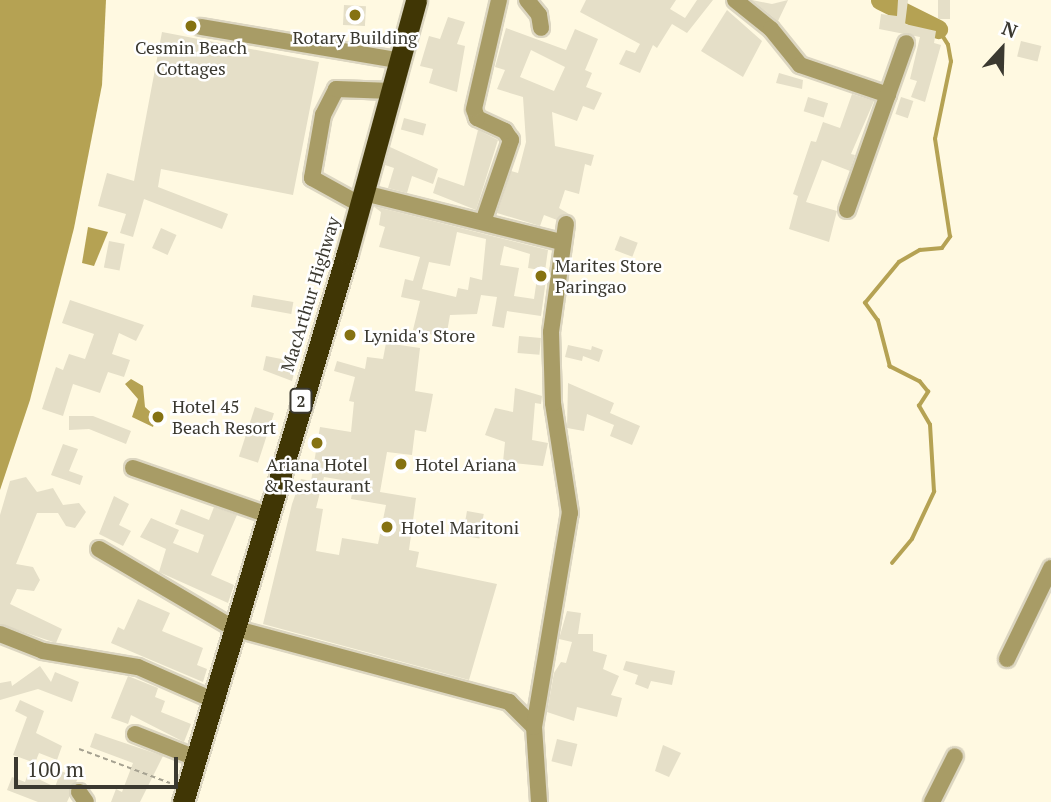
<!DOCTYPE html>
<html>
<head>
<meta charset="utf-8">
<style>
	body { margin:0 }
	#map { position:relative; width:1051px; height:802px; overflow:hidden; background:#fff9e1; font-family:"PT Serif",serif }
	div>[style] { position:absolute }
	[style*='--x'] { left:calc(var(--x)*1px); top:calc(var(--y)*1px); width:calc(var(--w)*1px); rotate:calc(var(--a)*1deg) }
	.water>* { inset:0; background:#b5a253 }
	.stream>* { height:3.5px; margin:-1.75px; padding:0 1.75px; transform-origin:1.75px; border-radius:1.75px; background:#b5a253 }
	.river>* { height:19px; margin:-9.5px; padding:0 9.5px; transform-origin:9.5px; border-radius:9.5px; background:#b5a253 }
	.building>* { inset:0; background:#e5dfc8; transform-origin:0 0 }
	.path>* { height:2px; margin-top:-1px; transform-origin:0; background:repeating-linear-gradient(90deg,#a6a291 0 5px,transparent 0 8.5px) }
	.roads { filter:drop-shadow(2px 0 #dcd6c1) drop-shadow(-2px 0 #dcd6c1) drop-shadow(0 2px #dcd6c1) drop-shadow(0 -2px #dcd6c1) }
	.minor>* { height:16px; margin:-8px; padding:0 8px; transform-origin:8px; border-radius:8px; background:#a89c66 }
	.highway>* { height:21px; margin:-10.5px; padding:0 10.5px; transform-origin:10.5px; border-radius:10.5px; background:#403605 }
	.dots>* { width:19px; height:19px; translate:-50% -50%; box-sizing:border-box; border:4px solid #fff; border-radius:50% }
	span { translate:-50% -50%; white-space:nowrap; text-align:center; line-height:1.15; -webkit-text-stroke:5px #fff; paint-order:stroke }
	.shield-label span { padding:2px 5px; background:#fff; border:2px solid; border-radius:5px; -webkit-text-stroke-width:0 }
	.shield-label { font-size:16px; color:#3b3930; font-weight:700 }
	.poi-label { font-size:18px; color:#3b3930 }
	.left { translate:0 -50%; text-align:left }
	.street-label { font-size:18px; color:#3b3930 }
	.north { position:absolute; left:967px; top:14px; width:70px; height:70px; -webkit-text-stroke:5px #fff; paint-order:stroke; rotate:22deg; font-size:19px; font-weight:700; line-height:28px; text-align:center; color:#3b3930 }
	.north::after { content:''; display:block; margin:auto; width:24px; height:32px; background:#3b3930; clip-path:polygon(50% 0,100% 100%,50% 72%,0 100%) }
	.scale { position:absolute; left:14px; top:757px; width:164px; height:32px; box-sizing:border-box; border:4px solid #3b3930; border-top:0; padding-left:9px; font-size:21px; line-height:24px; white-space:nowrap; color:#3b3930; -webkit-text-stroke:5px #fff; paint-order:stroke }
</style>
</head>
<body>
<div id="map">
	<div class="water">
		<div style="clip-path:polygon(0 0,106px 0,102px 85px,74px 228px,30px 400px,0 490px)"></div>
		<div style="clip-path:polygon(88px 227px,108px 232px,94px 266px,82px 263px)"></div>
		<div style="clip-path:polygon(131px 379px,143px 386px,145px 407px,156px 417px,153px 427px,132px 417px,138px 399px,125px 384px)"></div>
	</div>
	<div class="stream">
		<div style="--x:892;--y:563;--w:31;--a:-50"></div>
		<div style="--x:912;--y:539;--w:52;--a:-64.9"></div>
		<div style="--x:934;--y:492;--w:67;--a:-93.4"></div>
		<div style="--x:930;--y:425;--w:22;--a:-120"></div>
		<div style="--x:919;--y:406;--w:17;--a:-57"></div>
		<div style="--x:928;--y:392;--w:13;--a:-129"></div>
		<div style="--x:920;--y:382;--w:34;--a:-153"></div>
		<div style="--x:890;--y:367;--w:48;--a:-104.6"></div>
		<div style="--x:878;--y:321;--w:22;--a:-126"></div>
		<div style="--x:865;--y:303;--w:53;--a:-50.3"></div>
		<div style="--x:899;--y:262;--w:24;--a:-30"></div>
		<div style="--x:920;--y:250;--w:22;--a:-5"></div>
		<div style="--x:942;--y:248;--w:14;--a:-54"></div>
		<div style="--x:950;--y:237;--w:99;--a:-98.7"></div>
		<div style="--x:935;--y:139;--w:79;--a:-78.3"></div>
		<div style="--x:951;--y:62;--w:17;--a:-100"></div>
		<div style="--x:948;--y:45;--w:19;--a:-122"></div>
	</div>
	<div class="river">
		<div style="--x:880;--y:0;--w:65;--a:26.6"></div>
	</div>
	<div class="building">
		<div style="clip-path:polygon(586px 0,676px 0,670px 9px,685px 18px,697px 0,713px 0,687px 33px,672px 24px,657px 48px,653px 45px,640px 73px,619px 64px,626px 50px,635px 53px,640px 44px,580px 12px)"></div>
		<div style="clip-path:polygon(752px 0,772px 4px,788px 0,778px 21px)"></div>
		<div style="clip-path:polygon(898px 0,908px 0,905px 24px,936px 31px,934px 43px,941px 45px,925px 102px,911px 97px,917px 81px,910px 79px,920px 37px,879px 29px,881px 14px,897px 16px)"></div>
		<div style="left:938px;top:0;width:12px;height:19px"></div>
		<div style="left:344px;top:5px;width:22px;height:20px;rotate:3deg"></div>
		<div style="clip-path:polygon(727px 10px,762px 41px,743px 77px,701px 51px)"></div>
		<div style="clip-path:polygon(448px 17px,465px 22px,457px 44px,465px 46px,457px 92px,429px 83px,433px 69px,420px 66px,429px 36px,440px 39px)"></div>
		<div style="clip-path:polygon(evenodd,506px 28px,566px 50px,575px 29px,598px 39px,585px 70px,592px 73px,586px 87px,602px 93px,594px 110px,583px 106px,577px 121px,552px 112px,555px 146px,594px 155px,591px 166px,585px 164px,579px 194px,565px 190px,559px 208px,569px 214px,557px 220px,544px 215px,540px 226px,497px 213px,511px 171px,518px 173px,526px 142px,523px 97px,497px 89px,505px 70px,495px 67px,506px 28px,531px 50px,565px 67px,554px 91px,520px 77px,531px 50px)"></div>
		<div style="clip-path:polygon(162px 32px,319px 62px,293px 195px,161px 169px,158px 187px,228px 214px,222px 229px,144px 199px,133px 237px,120px 233px,126px 214px,98px 206px,107px 173px,134px 181px)"></div>
		<div style="left:1021px;top:41px;width:21px;height:16px;rotate:14deg"></div>
		<div style="clip-path:polygon(779px 73px,803px 80px,802px 89px,776px 83px)"></div>
		<div style="clip-path:polygon(852px 94px,874px 101px,851px 154px,855px 155px,850px 171px,822px 160px,806px 202px,837px 211px,829px 242px,789px 229px,798px 196px,793px 194px,811px 141px,816px 142px,823px 122px,840px 128px)"></div>
		<div style="left:808px;top:97px;width:21px;height:15px;rotate:17deg"></div>
		<div style="left:901px;top:97px;width:13px;height:18px;rotate:18deg"></div>
		<div style="left:404px;top:118px;width:23px;height:12px;rotate:15deg"></div>
		<div style="clip-path:polygon(478px 130px,498px 140px,476px 210px,433px 193px,438px 177px,464px 186px)"></div>
		<div style="clip-path:polygon(390px 147px,438px 169px,433px 184px,412px 176px,407px 193px,388px 188px,394px 168px,385px 165px)"></div>
		<div style="clip-path:polygon(evenodd,373px 206px,548px 250px,545px 271px,528px 268px,530px 254px,504px 246px,500px 265px,519px 268px,514px 296px,534px 299px,538px 271px,547px 272px,541px 316px,507px 311px,504px 328px,492px 326px,497px 297px,481px 295px,477px 314px,450px 315px,446px 338px,413px 330px,420px 301px,401px 297px,405px 279px,413px 281px,420px 257px,379px 247px,385px 227px,379px 225px,381px 212px,373px 206px,457px 232px,486px 239px,482px 280px,470px 277px,468px 290px,458px 288px,456px 297px,422px 289px,429px 262px,450px 266px,457px 232px)"></div>
		<div style="left:161px;top:228px;width:17px;height:22px;rotate:24deg"></div>
		<div style="left:620px;top:236px;width:19px;height:15px;rotate:21deg"></div>
		<div style="left:109px;top:241px;width:16px;height:27px;rotate:11deg"></div>
		<div style="left:253px;top:295px;width:41px;height:12px;rotate:10deg"></div>
		<div style="clip-path:polygon(70px 300px,144px 325px,136px 341px,119px 333px,112px 354px,130px 360px,124px 377px,108px 372px,100px 393px,73px 384px,63px 416px,42px 409px,56px 367px,63px 370px,69px 354px,85px 359px,94px 334px,62px 323px)"></div>
		<div style="left:519px;top:336px;width:22px;height:17px;rotate:5deg"></div>
		<div style="clip-path:polygon(evenodd,386px 343px,420px 348px,415px 391px,433px 394px,426px 432px,415px 430px,412px 455px,387px 452px,380px 492px,416px 498px,409px 550px,419px 552px,416px 567px,497px 584px,469px 680px,263px 624px,292px 504px,301px 479px,311px 481px,320px 427px,351px 432px,354px 402px,349px 401px,355px 377px,334px 371px,337px 361px,365px 369px,367px 357px,383px 359px,386px 343px,324px 477px,354px 482px,351px 499px,386px 505px,378px 544px,342px 538px,339px 555px,316px 551px,323px 509px,316px 508px,324px 477px)"></div>
		<div style="clip-path:polygon(568px 345px,591px 350px,592px 346px,603px 350px,599px 362px,583px 356px,582px 361px,565px 357px)"></div>
		<div style="clip-path:polygon(266px 356px,297px 362px,292px 381px,263px 370px)"></div>
		<div style="clip-path:polygon(568px 383px,614px 403px,610px 413px,640px 426px,632px 445px,610px 436px,614px 425px,587px 414px,584px 431px,567px 428px)"></div>
		<div style="clip-path:polygon(515px 388px,542px 396px,541px 404px,535px 403px,532px 440px,548px 443px,543px 466px,503px 462px,505px 442px,485px 435px,495px 408px,513px 412px)"></div>
		<div style="left:255px;top:407px;width:20px;height:52px;rotate:18deg"></div>
		<div style="clip-path:polygon(69px 416px,93px 416px,131px 431px,126px 444px,89px 429px,69px 430px)"></div>
		<div style="clip-path:polygon(63px 444px,78px 449px,69px 471px,83px 476px,80px 485px,51px 475px)"></div>
		<div style="clip-path:polygon(26px 477px,37px 492px,53px 488px,63px 505px,79px 503px,86px 512px,75px 528px,66px 526px,58px 513px,37px 513px,16px 564px,33px 567px,40px 580px,34px 591px,17px 589px,10px 604px,62px 629px,56px 643px,0 624px,0 515px,10px 481px)"></div>
		<div style="clip-path:polygon(114px 496px,129px 504px,119px 525px,131px 531px,123px 546px,99px 534px)"></div>
		<div style="clip-path:polygon(214px 507px,237px 515px,211px 575px,234px 585px,228px 603px,159px 572px,166px 549px,140px 537px,151px 518px,179px 530px,173px 543px,198px 553px,204px 535px,175px 524px,181px 509px,209px 520px)"></div>
		<div style="left:467px;top:511px;width:17px;height:25px;rotate:10deg"></div>
		<div style="clip-path:polygon(138px 599px,170px 613px,162px 631px,203px 648px,197px 665px,207px 669px,203px 682px,111px 643px,118px 627px,124px 630px)"></div>
		<div style="clip-path:polygon(567px 611px,581px 613px,578px 634px,593px 634px,593px 651px,607px 655px,603px 669px,619px 676px,611px 695px,622px 698px,617px 717px,577px 707px,574px 721px,547px 712px,554px 673px,561px 662px,566px 663px,572px 642px,559px 639px)"></div>
		<div style="clip-path:polygon(626px 661px,675px 671px,672px 685px,651px 681px,648px 689px,635px 684px,638px 675px,623px 670px)"></div>
		<div style="clip-path:polygon(40px 666px,51px 682px,55px 672px,79px 682px,72px 702px,38px 689px,0 700px,0 683px,11px 681px,12px 686px)"></div>
		<div style="clip-path:polygon(128px 676px,158px 688px,155px 697px,165px 701px,161px 712px,191px 724px,184px 742px,131px 715px,128px 724px,111px 718px)"></div>
		<div style="clip-path:polygon(20px 700px,44px 711px,36px 733px,62px 746px,57px 760px,39px 753px,35px 763px,13px 755px,27px 717px,15px 711px)"></div>
		<div style="clip-path:polygon(95px 733px,163px 756px,140px 802px,111px 802px,116px 789px,122px 792px,133px 763px,90px 747px)"></div>
		<div style="left:557px;top:739px;width:21px;height:23px;rotate:14deg"></div>
		<div style="clip-path:polygon(663px 745px,681px 753px,669px 777px,655px 771px)"></div>
		<div style="clip-path:polygon(61px 771px,78px 778px,67px 802px,38px 802px,7px 790px,12px 777px,25px 782px,28px 774px,55px 787px)"></div>
	</div>
	<div class="path">
		<div style="--x:79;--y:749;--w:97;--a:20.5"></div>
	</div>
	<div class="roads">
		<div class="minor">
			<div style="--x:527;--y:0;--w:19;--a:51"></div>
			<div style="--x:539;--y:15;--w:13;--a:81"></div>
			<div style="--x:735;--y:0;--w:46;--a:38.9"></div>
			<div style="--x:771;--y:29;--w:46;--a:51.1"></div>
			<div style="--x:800;--y:65;--w:93;--a:18.8"></div>
			<div style="--x:201;--y:27;--w:203;--a:9.6"></div>
			<div style="--x:364;--y:193;--w:203;--a:14"></div>
			<div style="--x:361;--y:205;--w:56;--a:-151.1"></div>
			<div style="--x:312;--y:178;--w:64;--a:-80.1"></div>
			<div style="--x:323;--y:115;--w:29;--a:-63"></div>
			<div style="--x:336;--y:89;--w:56;--a:2"></div>
			<div style="--x:847;--y:210;--w:177;--a:-70.5"></div>
			<div style="--x:483;--y:222;--w:87;--a:-71.1"></div>
			<div style="--x:511;--y:140;--w:11;--a:-124"></div>
			<div style="--x:505;--y:131;--w:31;--a:-155"></div>
			<div style="--x:477;--y:118;--w:9;--a:-108"></div>
			<div style="--x:474;--y:109;--w:112;--a:-77.1"></div>
			<div style="--x:133;--y:468;--w:140;--a:19.2"></div>
			<div style="--x:99;--y:549;--w:156;--a:30.5"></div>
			<div style="--x:233;--y:628;--w:286;--a:15"></div>
			<div style="--x:509;--y:702;--w:35;--a:45"></div>
			<div style="--x:0;--y:634;--w:46;--a:21.6"></div>
			<div style="--x:43;--y:651;--w:96;--a:9.6"></div>
			<div style="--x:138;--y:667;--w:82;--a:23.7"></div>
			<div style="--x:1007;--y:659;--w:101;--a:-64.2"></div>
			<div style="--x:135;--y:734;--w:66;--a:21.5"></div>
			<div style="--x:79;--y:792;--w:12;--a:55"></div>
			<div style="--x:539;--y:802;--w:75;--a:-93.8"></div>
			<div style="--x:534;--y:727;--w:217;--a:-80.5"></div>
			<div style="--x:570;--y:513;--w:111;--a:-98.8"></div>
			<div style="--x:553;--y:403;--w:71;--a:-91.6"></div>
			<div style="--x:551;--y:332;--w:109;--a:-82.1"></div>
			<div style="--x:932;--y:802;--w:51;--a:-63.4"></div>
		</div>
		<div class="highway">
			<div style="--x:183;--y:802;--w:573;--a:-73.37"></div>
			<div style="--x:347;--y:253;--w:262;--a:-74.7"></div>
		</div>
	</div>
	<div class="dots">
		<div style="left:355px;top:15px;background:#857213"></div>
		<div style="left:191px;top:26px;background:#857213"></div>
		<div style="left:541px;top:276px;background:#857213"></div>
		<div style="left:350px;top:335px;background:#857213"></div>
		<div style="left:158px;top:417px;background:#857213"></div>
		<div style="left:317px;top:443px;background:#857213"></div>
		<div style="left:401px;top:464px;background:#857213"></div>
		<div style="left:387px;top:527px;background:#857213"></div>
	</div>
	<div class="shield-label">
		<span style="left:301px;top:401px">2</span>
	</div>
	<div class="poi-label">
		<span style="left:355px;top:37px">Rotary Building</span>
		<span style="left:191px;top:58px">Cesmin Beach<br>Cottages</span>
		<span class="left" style="left:555px;top:276px">Marites Store<br>Paringao</span>
		<span class="left" style="left:364px;top:335px">Lynida's Store</span>
		<span class="left" style="left:172px;top:417px">Hotel 45<br>Beach Resort</span>
		<span class="left" style="left:415px;top:464px">Hotel Ariana</span>
		<span style="left:317px;top:475px">Ariana Hotel<br>&amp; Restaurant</span>
		<span class="left" style="left:401px;top:527px">Hotel Maritoni</span>
	</div>
	<div class="street-label">
		<span style="left:310px;top:294px;rotate:-73deg">MacArthur Highway</span>
	</div>
	<div class="north">N</div>
	<div class="scale">100 m</div>
</div>
</body>
</html>
